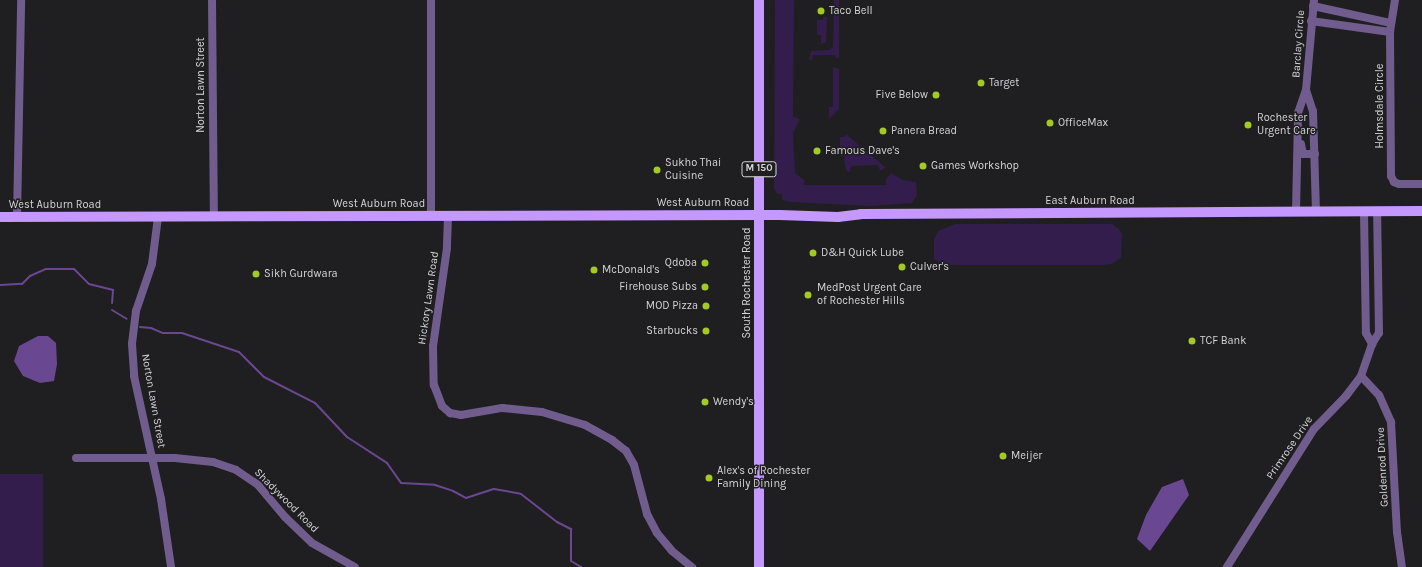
<!DOCTYPE html>
<html>
<head>
<meta charset="utf-8">
<style>
	body { margin:0 }
	#map { position:relative; width:1422px; height:567px; overflow:hidden; background:#1f1e21; font-family:Karla,sans-serif }
	div>[style] { position:absolute }
	[style*='--x'] { left:calc(var(--x)*1px); top:calc(var(--y)*1px); width:calc(var(--w)*1px); rotate:calc(var(--a)*1deg) }
	.green>* { inset:0; background:#331d4d; transform-origin:0 0 }
	.water>* { inset:0; background:#694891 }
	.stream>* { height:2px; margin:-1px; padding:0 1px; transform-origin:1px; border-radius:1px; background:#694891 }
	.minor>* { height:8px; margin:-4px; padding:0 4px; transform-origin:4px; border-radius:4px; background:#705c8d }
	.major>* { height:10px; margin:-5px; padding:0 5px; transform-origin:5px; border-radius:5px; background:#c498ff }
	.dots>* { width:11px; height:11px; translate:-50% -50%; box-sizing:border-box; border:2px solid #1f1e21; border-radius:50% }
	span { translate:-50% -50%; white-space:nowrap; text-align:center; line-height:1.15; -webkit-text-stroke:3px #1f1e21; paint-order:stroke }
	.shield-label span { padding:1px 3px; background:#1f1e21; border:1px solid; border-radius:3px; -webkit-text-stroke-width:0 }
	.shield-label { font-size:10px; color:#d6d5d7; font-weight:700 }
	.poi-label { font-size:11px; color:#d6d5d7 }
	.left { translate:0 -50%; text-align:left }
	.right { translate:-100% -50%; text-align:right }
	.street-label { font-size:11px; color:#d6d5d7 }
</style>
</head>
<body>
<div id="map">
	<div class="green">
		<div style="clip-path:polygon(775px 0,794px 0,793px 117px,800px 119px,793px 133px,795px 173px,804px 180px,804px 185px,886px 185px,886px 179px,891px 173px,903px 180px,916px 182px,917px 195px,912px 203px,871px 206px,790px 202px,782px 200px,782px 194px,777px 194px,774px 188px)"></div>
		<div style="clip-path:polygon(834px 0,839px 0,839px 58px,836px 58px,835px 55px,813px 55px,812px 60px,809px 60px,811px 51px,829px 50px,833px 47px)"></div>
		<div style="clip-path:polygon(823px 17px,827px 17px,826px 43px,810px 45px,821px 43px,821px 35px,817px 35px,817px 20px,823px 20px)"></div>
		<div style="clip-path:polygon(833px 67px,839px 69px,839px 109px,829px 119px,829px 107px,833px 107px)"></div>
		<div style="clip-path:polygon(846px 134px,885px 167px,885px 168px,880px 171px,878px 165px,851px 166px,850px 172px,846px 171px,844px 156px,840px 156px,840px 137px,844px 137px)"></div>
		<div style="clip-path:polygon(955px 224px,1112px 224px,1119px 229px,1122px 234px,1121px 258px,1112px 264px,1102px 265px,944px 265px,934px 259px,934px 240px,938px 231px)"></div>
		<div style="left:0;top:474px;width:43px;height:93px"></div>
	</div>
	<div class="water">
		<div style="clip-path:polygon(38px 336px,48px 336px,56px 343px,57px 364px,54px 381px,40px 383px,23px 376px,14px 361px,19px 346px)"></div>
		<div style="clip-path:polygon(1183px 479px,1189px 495px,1150px 551px,1137px 539px,1146px 515px,1162px 487px)"></div>
	</div>
	<div class="stream">
		<div style="--x:0;--y:285;--w:22;--a:-3"></div>
		<div style="--x:22;--y:284;--w:11;--a:-45"></div>
		<div style="--x:30;--y:276;--w:17;--a:-24"></div>
		<div style="--x:46;--y:269;--w:28;--a:0"></div>
		<div style="--x:74;--y:269;--w:21;--a:45"></div>
		<div style="--x:89;--y:284;--w:25;--a:14"></div>
		<div style="--x:113;--y:290;--w:13;--a:94"></div>
		<div style="--x:112;--y:310;--w:17;--a:31"></div>
		<div style="--x:140;--y:327;--w:11;--a:5"></div>
		<div style="--x:151;--y:328;--w:13;--a:23"></div>
		<div style="--x:163;--y:333;--w:19;--a:0"></div>
		<div style="--x:182;--y:333;--w:60;--a:18.4"></div>
		<div style="--x:239;--y:352;--w:35;--a:45"></div>
		<div style="--x:264;--y:377;--w:57;--a:27"></div>
		<div style="--x:315;--y:403;--w:47;--a:46.7"></div>
		<div style="--x:347;--y:437;--w:48;--a:33"></div>
		<div style="--x:387;--y:463;--w:24;--a:55"></div>
		<div style="--x:401;--y:483;--w:34;--a:3"></div>
		<div style="--x:435;--y:485;--w:19;--a:18"></div>
		<div style="--x:453;--y:491;--w:15;--a:28"></div>
		<div style="--x:466;--y:498;--w:29;--a:-18"></div>
		<div style="--x:494;--y:489;--w:27;--a:10"></div>
		<div style="--x:521;--y:494;--w:46;--a:37.9"></div>
		<div style="--x:557;--y:522;--w:16;--a:27"></div>
		<div style="--x:571;--y:529;--w:32;--a:90"></div>
		<div style="--x:571;--y:561;--w:12;--a:31"></div>
	</div>
	<div class="minor">
		<div style="--x:212;--y:0;--w:217;--a:89.5"></div>
		<div style="--x:431;--y:0;--w:216;--a:90"></div>
		<div style="--x:1395;--y:0;--w:32;--a:99"></div>
		<div style="--x:1390;--y:32;--w:144;--a:89.6"></div>
		<div style="--x:1391;--y:176;--w:7;--a:63"></div>
		<div style="--x:1394;--y:182;--w:5;--a:22"></div>
		<div style="--x:1399;--y:184;--w:23;--a:0"></div>
		<div style="--x:1313;--y:6;--w:80;--a:12.3"></div>
		<div style="--x:1311;--y:21;--w:80;--a:7.9"></div>
		<div style="--x:1306;--y:90;--w:22;--a:72"></div>
		<div style="--x:1313;--y:111;--w:101;--a:88.3"></div>
		<div style="--x:1301;--y:144;--w:10;--a:79"></div>
		<div style="--x:1303;--y:154;--w:12;--a:0"></div>
		<div style="--x:1296;--y:212;--w:99;--a:-88.8"></div>
		<div style="--x:1298;--y:113;--w:24;--a:-71"></div>
		<div style="--x:1306;--y:90;--w:90;--a:-84.9"></div>
		<div style="--x:1364;--y:212;--w:121;--a:89.1"></div>
		<div style="--x:1366;--y:333;--w:13;--a:61"></div>
		<div style="--x:1372;--y:344;--w:13;--a:-58"></div>
		<div style="--x:1379;--y:333;--w:121;--a:-90.9"></div>
		<div style="--x:448;--y:216;--w:32;--a:92"></div>
		<div style="--x:447;--y:248;--w:99;--a:98.1"></div>
		<div style="--x:433;--y:346;--w:39;--a:89"></div>
		<div style="--x:434;--y:385;--w:22;--a:69"></div>
		<div style="--x:442;--y:406;--w:11;--a:41"></div>
		<div style="--x:450;--y:413;--w:11;--a:10"></div>
		<div style="--x:461;--y:415;--w:42;--a:-9.7"></div>
		<div style="--x:502;--y:408;--w:40;--a:5.7"></div>
		<div style="--x:542;--y:412;--w:45;--a:16.8"></div>
		<div style="--x:585;--y:425;--w:31;--a:29"></div>
		<div style="--x:612;--y:440;--w:18;--a:38"></div>
		<div style="--x:626;--y:451;--w:16;--a:60"></div>
		<div style="--x:634;--y:465;--w:51;--a:75.1"></div>
		<div style="--x:647;--y:514;--w:21;--a:62"></div>
		<div style="--x:657;--y:533;--w:23;--a:50"></div>
		<div style="--x:672;--y:551;--w:26;--a:39"></div>
		<div style="--x:17;--y:217;--w:217;--a:-88.9"></div>
		<div style="--x:158;--y:217;--w:47;--a:97.3"></div>
		<div style="--x:152;--y:264;--w:50;--a:108.8"></div>
		<div style="--x:136;--y:311;--w:33;--a:97"></div>
		<div style="--x:132;--y:344;--w:32;--a:86"></div>
		<div style="--x:134;--y:376;--w:126;--a:77.6"></div>
		<div style="--x:161;--y:499;--w:69;--a:81.6"></div>
		<div style="--x:1361;--y:376;--w:26;--a:47"></div>
		<div style="--x:1379;--y:395;--w:30;--a:66"></div>
		<div style="--x:1391;--y:422;--w:110;--a:86.9"></div>
		<div style="--x:1397;--y:532;--w:35;--a:82"></div>
		<div style="--x:76;--y:458;--w:99;--a:0"></div>
		<div style="--x:175;--y:458;--w:38;--a:6"></div>
		<div style="--x:213;--y:462;--w:24;--a:19"></div>
		<div style="--x:236;--y:470;--w:27;--a:34"></div>
		<div style="--x:258;--y:485;--w:42;--a:49.8"></div>
		<div style="--x:285;--y:517;--w:37;--a:44"></div>
		<div style="--x:312;--y:543;--w:49;--a:29.2"></div>
		<div style="--x:1227;--y:567;--w:163;--a:-57.8"></div>
		<div style="--x:1314;--y:429;--w:46;--a:-45.9"></div>
		<div style="--x:1346;--y:396;--w:25;--a:-53"></div>
		<div style="--x:1361;--y:376;--w:34;--a:-71"></div>
	</div>
	<div class="major">
		<div style="--x:0;--y:217;--w:780;--a:-0.15"></div>
		<div style="--x:780;--y:215;--w:58;--a:2"></div>
		<div style="--x:838;--y:217;--w:23;--a:-7"></div>
		<div style="--x:861;--y:214;--w:561;--a:-0.31"></div>
		<div style="--x:759;--y:567;--w:567;--a:-90"></div>
	</div>
	<div class="dots">
		<div style="left:821px;top:11px;background:#a3c926"></div>
		<div style="left:981px;top:83px;background:#a3c926"></div>
		<div style="left:936px;top:95px;background:#a3c926"></div>
		<div style="left:1050px;top:123px;background:#a3c926"></div>
		<div style="left:1248px;top:125px;background:#a3c926"></div>
		<div style="left:883px;top:131px;background:#a3c926"></div>
		<div style="left:817px;top:151px;background:#a3c926"></div>
		<div style="left:923px;top:166px;background:#a3c926"></div>
		<div style="left:657px;top:170px;background:#a3c926"></div>
		<div style="left:813px;top:253px;background:#a3c926"></div>
		<div style="left:705px;top:263px;background:#a3c926"></div>
		<div style="left:902px;top:267px;background:#a3c926"></div>
		<div style="left:594px;top:270px;background:#a3c926"></div>
		<div style="left:256px;top:274px;background:#a3c926"></div>
		<div style="left:705px;top:287px;background:#a3c926"></div>
		<div style="left:808px;top:295px;background:#a3c926"></div>
		<div style="left:706px;top:306px;background:#a3c926"></div>
		<div style="left:706px;top:331px;background:#a3c926"></div>
		<div style="left:1192px;top:341px;background:#a3c926"></div>
		<div style="left:705px;top:402px;background:#a3c926"></div>
		<div style="left:1003px;top:456px;background:#a3c926"></div>
		<div style="left:709px;top:478px;background:#a3c926"></div>
	</div>
	<div class="shield-label">
		<span style="left:759px;top:169px">M 150</span>
	</div>
	<div class="poi-label">
		<span class="left" style="left:829px;top:11px">Taco Bell</span>
		<span class="left" style="left:989px;top:83px">Target</span>
		<span class="right" style="left:928px;top:95px">Five Below</span>
		<span class="left" style="left:1257px;top:125px">Rochester<br>Urgent Care</span>
		<span class="left" style="left:1058px;top:123px">OfficeMax</span>
		<span class="left" style="left:891px;top:131px">Panera Bread</span>
		<span class="left" style="left:825px;top:151px">Famous Dave's</span>
		<span class="left" style="left:665px;top:170px">Sukho Thai<br>Cuisine</span>
		<span class="left" style="left:931px;top:166px">Games Workshop</span>
		<span class="left" style="left:821px;top:253px">D&amp;H Quick Lube</span>
		<span class="right" style="left:697px;top:263px">Qdoba</span>
		<span class="left" style="left:910px;top:267px">Culver's</span>
		<span class="left" style="left:602px;top:270px">McDonald's</span>
		<span class="left" style="left:264px;top:274px">Sikh Gurdwara</span>
		<span class="right" style="left:697px;top:287px">Firehouse Subs</span>
		<span class="left" style="left:817px;top:295px">MedPost Urgent Care<br>of Rochester Hills</span>
		<span class="right" style="left:698px;top:306px">MOD Pizza</span>
		<span class="right" style="left:698px;top:331px">Starbucks</span>
		<span class="left" style="left:1200px;top:341px">TCF Bank</span>
		<span class="left" style="left:713px;top:402px">Wendy's</span>
		<span class="left" style="left:1011px;top:456px">Meijer</span>
		<span class="left" style="left:717px;top:478px">Alex's of Rochester<br>Family Dining</span>
	</div>
	<div class="street-label">
		<span style="left:1299px;top:44px;rotate:-86deg">Barclay Circle</span>
		<span style="left:201px;top:85px;rotate:-90deg">Norton Lawn Street</span>
		<span style="left:1380px;top:106px;rotate:-90deg">Holmsdale Circle</span>
		<span style="left:1090px;top:201px">East Auburn Road</span>
		<span style="left:703px;top:203px">West Auburn Road</span>
		<span style="left:379px;top:204px">West Auburn Road</span>
		<span style="left:55px;top:205px">West Auburn Road</span>
		<span style="left:747px;top:283px;rotate:-90deg">South Rochester Road</span>
		<span style="left:429px;top:298px;rotate:-82deg">Hickory Lawn Road</span>
		<span style="left:153px;top:401px;rotate:80deg">Norton Lawn Street</span>
		<span style="left:1290px;top:448px;rotate:-56deg">Primrose Drive</span>
		<span style="left:1383px;top:467px;rotate:-93deg">Goldenrod Drive</span>
		<span style="left:286px;top:501px;rotate:45deg">Shadywood Road</span>
	</div>
</div>
</body>
</html>
